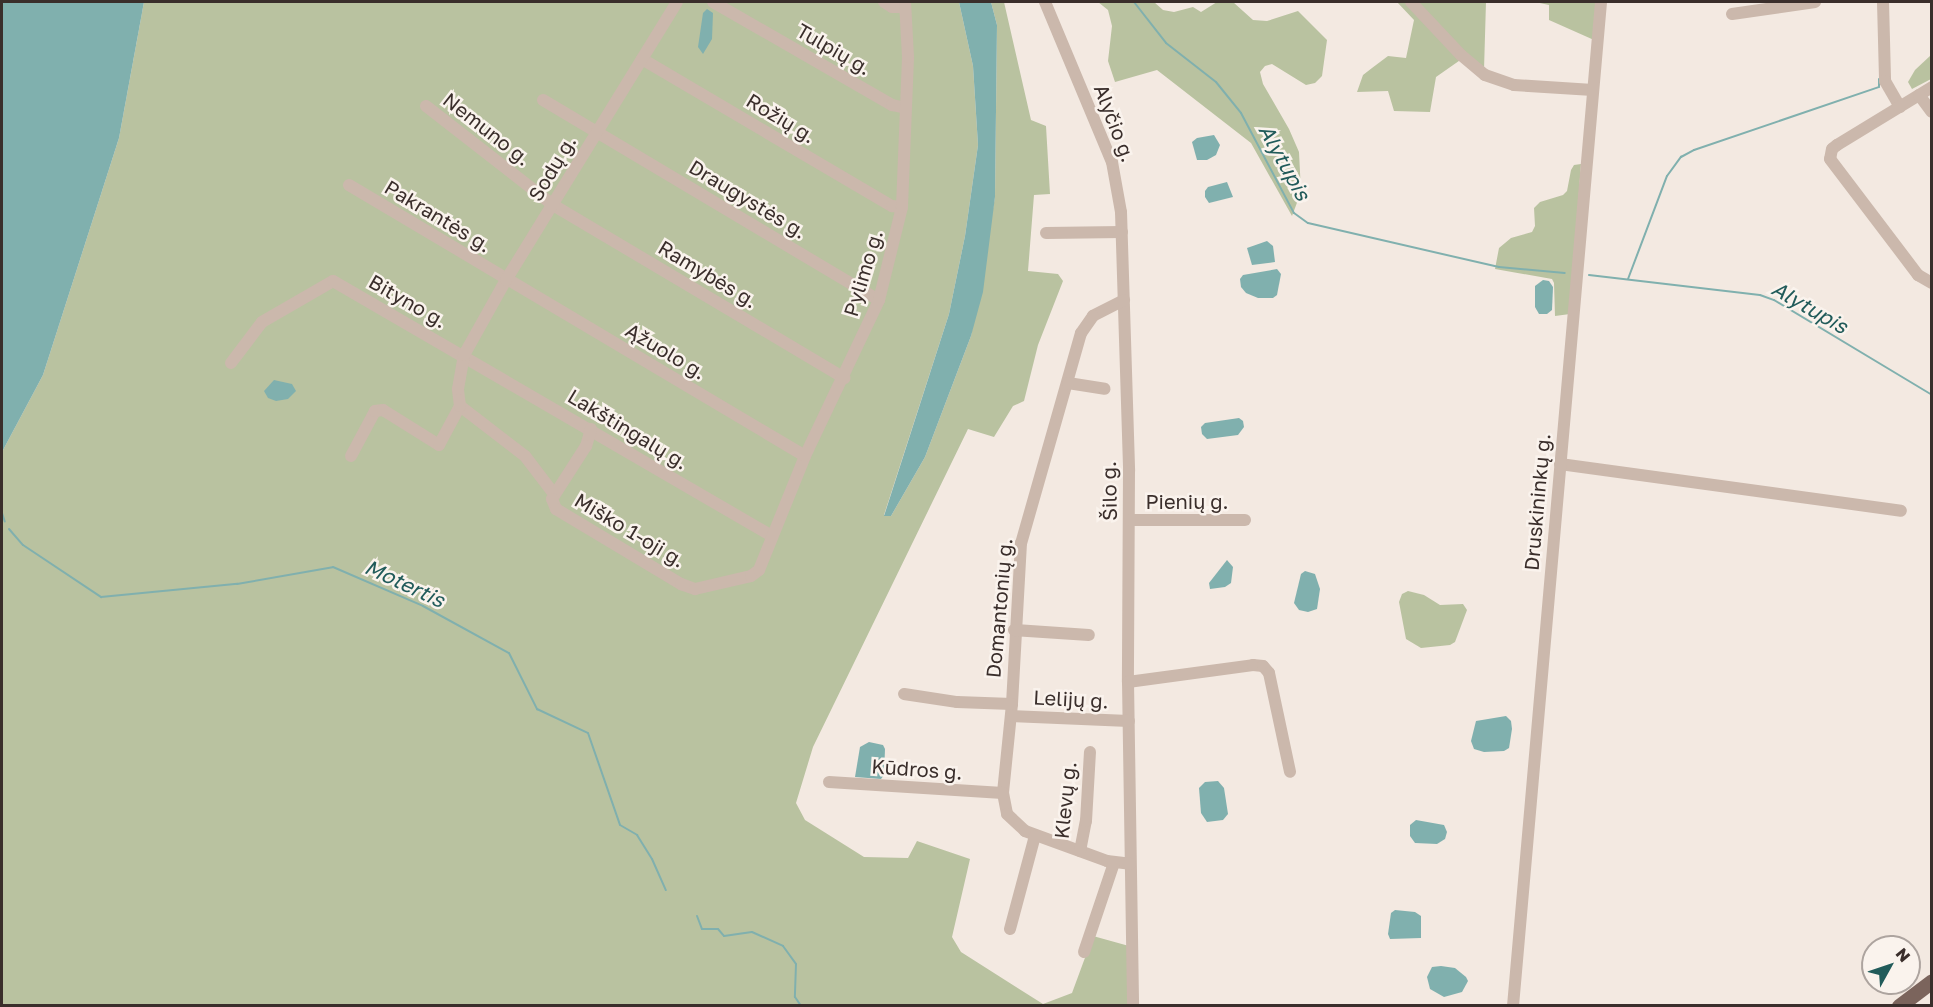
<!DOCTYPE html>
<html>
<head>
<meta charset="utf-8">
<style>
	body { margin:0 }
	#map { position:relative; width:1933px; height:1007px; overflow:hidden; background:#f3e9e1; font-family:"Golos Text",sans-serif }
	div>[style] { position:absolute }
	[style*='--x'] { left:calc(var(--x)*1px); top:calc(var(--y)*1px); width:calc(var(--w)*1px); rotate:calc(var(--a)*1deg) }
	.green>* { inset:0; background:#b9c2a0 }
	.water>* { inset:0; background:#80b0ae }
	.stream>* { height:2px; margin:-1px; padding:0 1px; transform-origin:1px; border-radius:1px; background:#80b0ae }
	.minor>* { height:12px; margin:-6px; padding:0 6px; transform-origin:6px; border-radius:6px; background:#cbb8ac }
	.major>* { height:15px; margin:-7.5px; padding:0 7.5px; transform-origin:7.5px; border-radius:7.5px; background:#7b645c }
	span { translate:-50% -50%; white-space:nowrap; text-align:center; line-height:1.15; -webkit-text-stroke:5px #faf3ed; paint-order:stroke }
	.street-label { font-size:20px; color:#3a2e2b }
	.water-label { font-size:21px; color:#215b5a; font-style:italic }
	.frame { position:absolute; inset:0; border:3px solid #3a2e2b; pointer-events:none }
	.north { position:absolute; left:1861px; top:935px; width:60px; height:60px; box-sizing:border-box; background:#faf3ed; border:2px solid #ada49f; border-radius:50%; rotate:50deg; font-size:16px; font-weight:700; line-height:24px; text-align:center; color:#3a2e2b }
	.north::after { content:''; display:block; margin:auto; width:21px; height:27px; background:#215b5a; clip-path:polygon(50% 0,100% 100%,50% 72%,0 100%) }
</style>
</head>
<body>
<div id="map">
	<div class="green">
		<div style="clip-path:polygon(144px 2px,959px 2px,973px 66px,978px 145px,965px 236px,949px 314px,884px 515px,891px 516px,925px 457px,971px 336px,995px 197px,997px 25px,991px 2px,1004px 2px,1031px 120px,1046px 126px,1050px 194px,1034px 195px,1028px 271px,1058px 274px,1063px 281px,1038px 345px,1024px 401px,1013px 406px,994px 437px,968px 429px,813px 747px,796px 803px,805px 820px,864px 857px,908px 858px,917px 841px,970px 859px,952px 937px,961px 952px,1043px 1004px,1072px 993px,1093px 936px,1129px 946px,1131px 1005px,2px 1006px,2px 452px,43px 375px,119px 138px)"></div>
		<div style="clip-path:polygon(1098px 2px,1154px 2px,1163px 10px,1174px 12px,1193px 7px,1201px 12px,1217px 2px,1233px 2px,1253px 20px,1267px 21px,1298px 11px,1327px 40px,1322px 76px,1315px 83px,1306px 85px,1272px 64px,1265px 66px,1260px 72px,1263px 84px,1289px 129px,1299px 152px,1301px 192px,1292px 216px,1251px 143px,1157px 70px,1115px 82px,1108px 61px,1112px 26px,1108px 10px)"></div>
		<div style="clip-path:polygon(1397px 2px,1486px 2px,1484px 70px,1466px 56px,1436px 77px,1430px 112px,1394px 111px,1388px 91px,1357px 92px,1363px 75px,1372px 68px,1388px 56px,1406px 58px,1414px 20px)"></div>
		<div style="clip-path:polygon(1535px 2px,1597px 2px,1594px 40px,1549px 20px,1549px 5px)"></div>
		<div style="clip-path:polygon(1931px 55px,1931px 79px,1912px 89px,1908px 82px,1915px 70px)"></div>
		<div style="clip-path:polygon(1581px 164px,1570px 314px,1555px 316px,1554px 283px,1552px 279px,1495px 269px,1499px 248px,1511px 238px,1532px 232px,1535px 226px,1534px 208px,1540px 202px,1563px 195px,1567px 191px,1571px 170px,1574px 165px)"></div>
		<div style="clip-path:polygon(1408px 591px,1424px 595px,1440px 605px,1463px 604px,1467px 610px,1455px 642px,1450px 645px,1421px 648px,1406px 639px,1399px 602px,1402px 594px)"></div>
	</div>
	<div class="water">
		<div style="clip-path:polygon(2px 2px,144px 2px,119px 138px,43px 375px,2px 452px)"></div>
		<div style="clip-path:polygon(959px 2px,991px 2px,997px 25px,995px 197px,983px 292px,971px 336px,925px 457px,891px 516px,884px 516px,949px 314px,965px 236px,978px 145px,973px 66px)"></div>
		<div style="clip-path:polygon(707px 9px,713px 13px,712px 39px,703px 54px,698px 47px,703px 13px)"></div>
		<div style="clip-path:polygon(1214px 135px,1220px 145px,1216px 155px,1207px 160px,1197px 160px,1192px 142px,1197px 138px)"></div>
		<div style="clip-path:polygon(1227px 182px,1233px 197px,1209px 203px,1205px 197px,1205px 191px,1208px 187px)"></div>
		<div style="clip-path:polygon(1267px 241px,1273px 246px,1275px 262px,1252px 265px,1247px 248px)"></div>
		<div style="clip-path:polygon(1277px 269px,1281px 274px,1277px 295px,1273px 298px,1258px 298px,1246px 293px,1241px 287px,1240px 279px,1243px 275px)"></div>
		<div style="clip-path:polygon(1543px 280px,1549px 281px,1553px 287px,1552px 310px,1547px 314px,1539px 314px,1535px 307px,1535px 286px)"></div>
		<div style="clip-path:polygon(274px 380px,292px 384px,296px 391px,288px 399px,276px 401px,268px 398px,264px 391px)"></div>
		<div style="clip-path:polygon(1239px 418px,1243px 421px,1244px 427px,1238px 435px,1207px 439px,1202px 434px,1201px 427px,1205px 423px)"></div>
		<div style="clip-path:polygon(1227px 560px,1233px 567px,1231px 583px,1225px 587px,1210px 589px,1209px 583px)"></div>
		<div style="clip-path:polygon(1305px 571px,1315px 574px,1320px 589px,1317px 609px,1308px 612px,1299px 610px,1294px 603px,1301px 574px)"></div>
		<div style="clip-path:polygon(1506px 716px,1511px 721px,1512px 729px,1509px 748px,1504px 751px,1484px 752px,1474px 749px,1471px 741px,1476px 721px)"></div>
		<div style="clip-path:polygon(869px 742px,883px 745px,885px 749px,884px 775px,881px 779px,855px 777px,860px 747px)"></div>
		<div style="clip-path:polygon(1218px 781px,1224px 788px,1228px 814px,1223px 820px,1207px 822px,1201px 813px,1199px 788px,1205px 782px)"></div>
		<div style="clip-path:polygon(1416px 820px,1444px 825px,1447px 832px,1445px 839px,1437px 844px,1415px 843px,1410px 836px,1410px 825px)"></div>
		<div style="clip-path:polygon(1395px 910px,1415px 912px,1421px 916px,1421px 938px,1390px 939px,1388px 934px,1391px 913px)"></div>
		<div style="clip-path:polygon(1441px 966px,1455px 968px,1466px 977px,1468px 981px,1462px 992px,1444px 997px,1430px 989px,1427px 977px,1432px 967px)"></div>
	</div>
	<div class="stream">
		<div style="--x:1134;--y:2;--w:52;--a:52"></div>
		<div style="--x:1166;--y:43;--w:63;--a:38"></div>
		<div style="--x:1216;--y:82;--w:40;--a:51"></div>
		<div style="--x:1241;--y:113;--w:113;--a:62.1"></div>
		<div style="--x:1294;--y:213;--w:17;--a:36"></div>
		<div style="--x:1308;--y:223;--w:196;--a:13"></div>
		<div style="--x:1499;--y:267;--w:66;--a:5.2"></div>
		<div style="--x:1589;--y:275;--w:172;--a:6.7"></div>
		<div style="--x:1760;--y:295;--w:15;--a:20"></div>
		<div style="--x:1774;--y:300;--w:184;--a:31"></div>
		<div style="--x:1628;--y:279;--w:110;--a:-69.3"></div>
		<div style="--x:1667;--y:176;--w:24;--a:-54"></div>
		<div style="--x:1681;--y:157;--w:15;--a:-28"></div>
		<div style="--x:1694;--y:150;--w:195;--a:-18.8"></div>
		<div style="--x:1879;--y:87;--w:8;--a:-90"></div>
		<div style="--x:2;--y:513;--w:9;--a:72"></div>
		<div style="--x:9;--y:529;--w:21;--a:49"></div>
		<div style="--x:23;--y:545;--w:94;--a:33.7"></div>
		<div style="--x:101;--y:597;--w:137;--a:-5.5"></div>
		<div style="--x:237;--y:584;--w:97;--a:-10"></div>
		<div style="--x:333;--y:567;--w:98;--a:23.4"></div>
		<div style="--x:423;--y:606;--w:98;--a:28.7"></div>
		<div style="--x:509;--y:653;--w:63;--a:63.4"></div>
		<div style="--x:537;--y:709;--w:56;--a:25.2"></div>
		<div style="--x:588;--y:733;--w:97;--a:70.8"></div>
		<div style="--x:620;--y:825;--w:20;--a:30"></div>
		<div style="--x:637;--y:835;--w:28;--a:58"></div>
		<div style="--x:652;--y:859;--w:34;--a:66"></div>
		<div style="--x:697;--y:916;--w:14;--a:69"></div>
		<div style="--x:702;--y:929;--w:16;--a:0"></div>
		<div style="--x:718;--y:929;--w:9;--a:49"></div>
		<div style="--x:724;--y:936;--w:28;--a:-8"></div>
		<div style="--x:752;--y:932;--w:34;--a:24"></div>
		<div style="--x:783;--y:946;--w:22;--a:54"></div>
		<div style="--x:796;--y:964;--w:33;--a:92"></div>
		<div style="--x:795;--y:997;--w:11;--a:56"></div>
	</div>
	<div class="minor">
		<div style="--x:713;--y:2;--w:207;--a:29.9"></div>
		<div style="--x:892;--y:105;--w:14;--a:12"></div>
		<div style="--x:884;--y:2;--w:9;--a:32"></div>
		<div style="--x:892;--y:7;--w:13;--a:0"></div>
		<div style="--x:1045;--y:2;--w:173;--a:67.3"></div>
		<div style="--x:1112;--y:162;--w:51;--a:79.8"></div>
		<div style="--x:1121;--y:212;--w:259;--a:88.2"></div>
		<div style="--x:1129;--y:471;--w:211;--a:90.3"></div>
		<div style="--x:1128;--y:682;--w:324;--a:89.1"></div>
		<div style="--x:1411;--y:2;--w:73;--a:46.7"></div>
		<div style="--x:1461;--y:55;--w:31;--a:40"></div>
		<div style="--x:1485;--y:75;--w:31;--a:19"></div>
		<div style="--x:1514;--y:85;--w:79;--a:3.6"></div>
		<div style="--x:1883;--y:2;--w:79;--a:88.5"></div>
		<div style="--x:1885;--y:81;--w:30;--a:60"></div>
		<div style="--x:1732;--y:14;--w:84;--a:-8.2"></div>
		<div style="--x:642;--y:59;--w:290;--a:30.5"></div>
		<div style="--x:892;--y:206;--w:10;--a:6"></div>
		<div style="--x:1932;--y:87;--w:111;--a:148.6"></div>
		<div style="--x:1837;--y:145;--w:6;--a:141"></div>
		<div style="--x:1832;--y:149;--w:10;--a:101"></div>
		<div style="--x:1830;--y:159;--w:146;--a:52.8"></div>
		<div style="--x:1918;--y:275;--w:16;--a:30"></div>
		<div style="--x:1919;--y:95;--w:21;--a:53"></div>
		<div style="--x:543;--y:100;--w:391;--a:30.8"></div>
		<div style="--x:426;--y:106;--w:161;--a:37.9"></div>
		<div style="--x:553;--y:205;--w:339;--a:30.7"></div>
		<div style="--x:349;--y:185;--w:530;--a:30.72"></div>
		<div style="--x:1046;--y:233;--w:76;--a:-0.8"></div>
		<div style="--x:1124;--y:300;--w:35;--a:153"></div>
		<div style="--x:1093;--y:316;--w:21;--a:125"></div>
		<div style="--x:1081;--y:333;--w:218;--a:105.9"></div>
		<div style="--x:1021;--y:543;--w:161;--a:93.2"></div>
		<div style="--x:1012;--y:704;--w:89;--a:95.8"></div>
		<div style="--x:1003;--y:793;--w:21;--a:79"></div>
		<div style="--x:1007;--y:814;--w:25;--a:43"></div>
		<div style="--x:1025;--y:831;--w:87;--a:20.1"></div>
		<div style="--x:1107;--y:861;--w:23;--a:7"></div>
		<div style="--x:231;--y:363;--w:51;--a:-52.9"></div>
		<div style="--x:262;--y:322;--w:82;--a:-30"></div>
		<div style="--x:333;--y:281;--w:508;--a:30.15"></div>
		<div style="--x:1068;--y:383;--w:37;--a:9"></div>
		<div style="--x:460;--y:406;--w:82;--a:37.6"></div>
		<div style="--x:525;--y:456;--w:48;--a:52.7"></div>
		<div style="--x:591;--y:429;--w:18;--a:106"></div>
		<div style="--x:586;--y:446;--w:63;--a:122.7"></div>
		<div style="--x:552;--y:499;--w:11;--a:68"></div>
		<div style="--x:556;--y:509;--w:146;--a:31"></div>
		<div style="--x:681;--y:584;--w:15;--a:20"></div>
		<div style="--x:695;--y:589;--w:57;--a:-13.1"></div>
		<div style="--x:751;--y:576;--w:10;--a:-37"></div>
		<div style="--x:759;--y:570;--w:123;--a:-68"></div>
		<div style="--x:805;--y:456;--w:173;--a:-64.6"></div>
		<div style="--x:879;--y:300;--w:96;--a:-76.1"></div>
		<div style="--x:902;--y:207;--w:150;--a:-87.7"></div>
		<div style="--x:908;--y:57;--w:55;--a:-93.1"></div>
		<div style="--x:351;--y:456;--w:51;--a:-61.9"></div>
		<div style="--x:375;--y:411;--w:8;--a:-7"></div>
		<div style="--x:383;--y:410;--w:66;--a:32"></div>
		<div style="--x:439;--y:445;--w:44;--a:-61.7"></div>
		<div style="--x:460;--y:406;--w:17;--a:-97"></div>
		<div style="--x:458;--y:389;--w:35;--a:-80"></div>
		<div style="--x:464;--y:355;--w:86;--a:-60.8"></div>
		<div style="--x:506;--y:280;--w:326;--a:-58.4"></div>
		<div style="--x:1560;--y:464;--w:344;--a:7.8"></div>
		<div style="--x:1130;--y:520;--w:115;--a:0"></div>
		<div style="--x:1014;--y:630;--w:75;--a:3.8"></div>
		<div style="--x:1128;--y:682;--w:126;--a:-7.7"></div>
		<div style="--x:1253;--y:665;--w:10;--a:6"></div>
		<div style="--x:1263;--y:666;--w:9;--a:49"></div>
		<div style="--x:1269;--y:673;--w:101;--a:78"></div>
		<div style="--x:904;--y:694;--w:54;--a:8.6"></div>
		<div style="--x:957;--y:702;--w:55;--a:2.1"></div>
		<div style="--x:1011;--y:716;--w:118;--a:2.4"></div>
		<div style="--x:829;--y:782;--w:174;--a:3.6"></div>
		<div style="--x:1080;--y:851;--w:31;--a:-79"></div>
		<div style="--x:1086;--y:821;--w:69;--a:-86.7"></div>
		<div style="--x:1010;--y:929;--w:96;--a:-75"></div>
		<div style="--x:1084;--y:952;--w:94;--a:-71.4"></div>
		<div style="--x:1513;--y:1006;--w:1008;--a:-84.99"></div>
	</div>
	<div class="major">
		<div style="--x:1899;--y:1006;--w:41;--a:-37.1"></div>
	</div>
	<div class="street-label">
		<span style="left:834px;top:49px;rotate:30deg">Tulpių g.</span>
		<span style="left:781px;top:118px;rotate:31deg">Rožių g.</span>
		<span style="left:1115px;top:123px;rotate:69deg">Alyčio g.</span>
		<span style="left:487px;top:129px;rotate:38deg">Nemuno g.</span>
		<span style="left:552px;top:168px;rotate:-59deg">Sodų g.</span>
		<span style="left:748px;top:199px;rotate:31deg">Draugystės g.</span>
		<span style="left:438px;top:216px;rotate:31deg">Pakrantės g.</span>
		<span style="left:863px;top:273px;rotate:-73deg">Pylimo g.</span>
		<span style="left:708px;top:274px;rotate:31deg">Ramybės g.</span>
		<span style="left:408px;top:301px;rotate:30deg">Bityno g.</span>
		<span style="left:666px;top:351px;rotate:31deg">Ąžuolo g.</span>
		<span style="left:628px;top:429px;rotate:31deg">Lakštingalų g.</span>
		<span style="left:1109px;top:491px;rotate:-91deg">Šilo g.</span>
		<span style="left:1187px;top:501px">Pienių g.</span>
		<span style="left:1537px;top:502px;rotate:-85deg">Druskininkų g.</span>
		<span style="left:630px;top:530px;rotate:31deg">Miško 1-oji g.</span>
		<span style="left:999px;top:608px;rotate:-85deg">Domantonių g.</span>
		<span style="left:1071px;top:699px;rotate:3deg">Lelijų g.</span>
		<span style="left:917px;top:769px;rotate:4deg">Kūdros g.</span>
		<span style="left:1065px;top:800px;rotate:-84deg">Klevų g.</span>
	</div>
	<div class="water-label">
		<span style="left:1285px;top:162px;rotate:61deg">Alytupis</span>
		<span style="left:1810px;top:307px;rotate:30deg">Alytupis</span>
		<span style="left:405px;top:583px;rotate:25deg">Motertis</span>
	</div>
	<div class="frame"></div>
	<div class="north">N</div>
</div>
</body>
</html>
